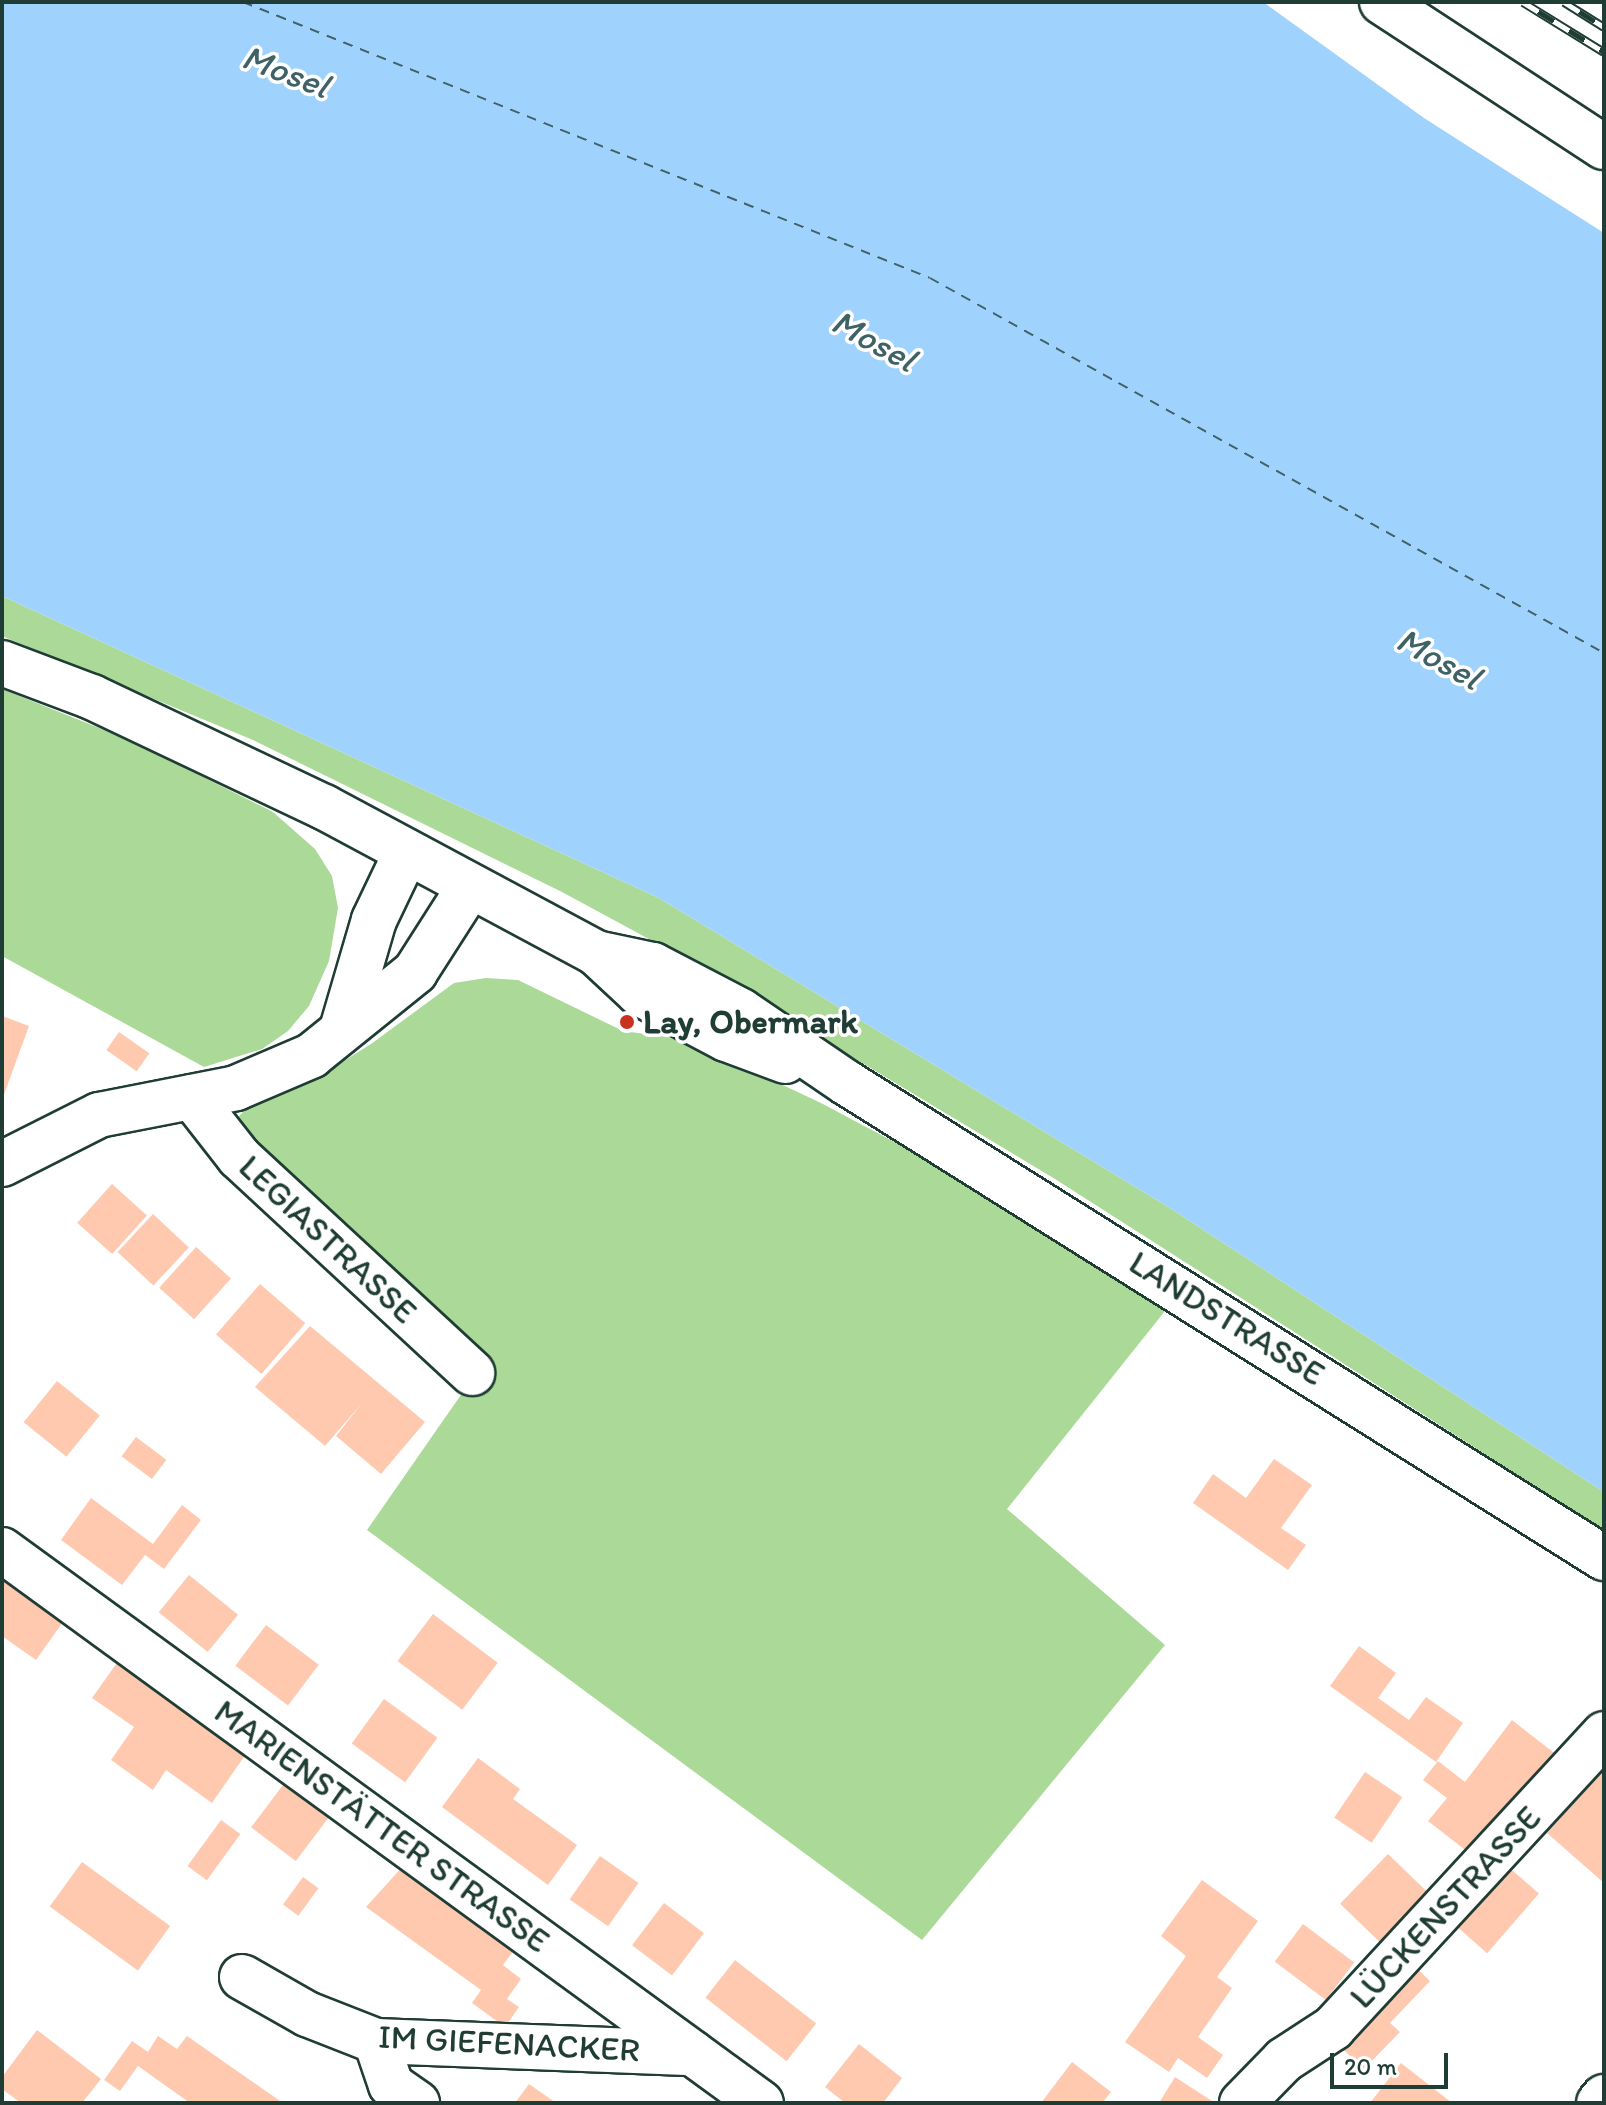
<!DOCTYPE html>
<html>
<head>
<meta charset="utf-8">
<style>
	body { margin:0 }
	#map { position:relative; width:1606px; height:2105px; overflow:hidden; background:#fff; font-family:Itim,sans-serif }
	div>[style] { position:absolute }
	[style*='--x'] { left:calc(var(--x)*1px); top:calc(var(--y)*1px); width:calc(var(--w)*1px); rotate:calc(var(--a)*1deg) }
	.green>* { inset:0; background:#abd998 }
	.water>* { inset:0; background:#9fd2fd }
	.ferry>* { height:2px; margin-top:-1px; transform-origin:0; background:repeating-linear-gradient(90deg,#3f6266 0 10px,transparent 0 18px) }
	.building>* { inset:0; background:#fec9af; transform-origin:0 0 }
	.roads { filter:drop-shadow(2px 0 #1f3d34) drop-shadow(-2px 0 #1f3d34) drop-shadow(0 2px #1f3d34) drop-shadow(0 -2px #1f3d34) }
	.minor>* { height:44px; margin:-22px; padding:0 22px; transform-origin:22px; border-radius:22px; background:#fff }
	.major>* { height:44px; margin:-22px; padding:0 22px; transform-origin:22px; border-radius:22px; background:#fff }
	.rail>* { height:9px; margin-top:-4.5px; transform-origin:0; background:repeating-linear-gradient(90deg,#fff 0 18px,#1f3d34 0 36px); box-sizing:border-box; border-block:2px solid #1f3d34 }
	.dots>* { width:22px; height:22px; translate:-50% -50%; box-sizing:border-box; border:4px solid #fff; border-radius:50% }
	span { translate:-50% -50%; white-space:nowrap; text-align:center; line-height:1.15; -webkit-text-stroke:7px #fff; paint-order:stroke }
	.poi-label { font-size:34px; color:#1f3d34; font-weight:700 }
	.left { translate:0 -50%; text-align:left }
	.street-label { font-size:34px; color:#1f3d34 }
	.water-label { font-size:36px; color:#3f6266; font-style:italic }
	.frame { position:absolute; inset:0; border:4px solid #1f3d34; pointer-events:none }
	.scale { position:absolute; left:1330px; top:2053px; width:118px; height:36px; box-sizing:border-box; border:4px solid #1f3d34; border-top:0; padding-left:10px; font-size:24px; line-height:28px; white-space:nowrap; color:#1f3d34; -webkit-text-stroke:6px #fff; paint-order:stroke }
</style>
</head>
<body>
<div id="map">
	<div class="green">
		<div style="clip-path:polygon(2px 596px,659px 898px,1170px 1208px,1604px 1492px,1604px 1530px,1055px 1179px,721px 978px,562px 892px,253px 740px,2px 636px)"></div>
		<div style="clip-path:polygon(2px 689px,129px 740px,273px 812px,315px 849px,332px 876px,338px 908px,329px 961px,309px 1006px,288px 1031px,262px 1049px,204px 1067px,2px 956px)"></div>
		<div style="clip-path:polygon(486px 978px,518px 980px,623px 1031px,668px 1037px,706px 1049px,821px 1103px,947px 1170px,1165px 1311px,1007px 1509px,1165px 1645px,922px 1940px,367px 1530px,481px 1366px,240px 1136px,239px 1116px,254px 1101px,320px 1076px,371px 1044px,454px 983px)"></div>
	</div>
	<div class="water">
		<div style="clip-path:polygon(2px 2px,1263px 2px,1424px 118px,1604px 233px,1604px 1492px,1170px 1208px,659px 898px,2px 596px)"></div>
	</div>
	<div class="ferry">
		<div style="--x:243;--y:2;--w:740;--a:21.89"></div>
		<div style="--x:930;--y:278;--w:771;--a:29.09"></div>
	</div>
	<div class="building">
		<div style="clip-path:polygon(2px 1016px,29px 1026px,2px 1100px)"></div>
		<div style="left:119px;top:1032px;width:37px;height:22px;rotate:35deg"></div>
		<div style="left:112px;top:1184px;width:47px;height:52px;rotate:42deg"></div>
		<div style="left:153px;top:1214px;width:49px;height:52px;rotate:43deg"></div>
		<div style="left:196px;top:1247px;width:47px;height:55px;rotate:42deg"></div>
		<div style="left:260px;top:1284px;width:60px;height:67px;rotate:41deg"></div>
		<div style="clip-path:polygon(310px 1326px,425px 1422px,381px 1474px,336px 1436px,362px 1403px,325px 1446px,255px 1387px)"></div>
		<div style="left:57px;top:1381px;width:55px;height:53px;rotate:39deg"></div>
		<div style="left:136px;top:1437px;width:38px;height:24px;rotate:37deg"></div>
		<div style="clip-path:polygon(1274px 1459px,1312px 1485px,1281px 1528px,1306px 1545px,1288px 1570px,1193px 1503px,1213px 1474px,1246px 1498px)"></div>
		<div style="clip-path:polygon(91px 1498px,153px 1544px,182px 1505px,201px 1520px,164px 1569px,145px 1555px,122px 1585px,61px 1540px)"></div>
		<div style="left:189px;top:1575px;width:63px;height:48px;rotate:39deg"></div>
		<div style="clip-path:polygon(2px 1580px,63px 1622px,36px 1660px,2px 1636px)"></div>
		<div style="left:433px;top:1614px;width:81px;height:59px;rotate:37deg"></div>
		<div style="left:266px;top:1625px;width:66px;height:51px;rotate:37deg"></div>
		<div style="clip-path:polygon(1359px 1646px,1396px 1673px,1378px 1698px,1409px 1720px,1426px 1697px,1463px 1723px,1436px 1762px,1330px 1686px)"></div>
		<div style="clip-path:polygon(119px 1660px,248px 1751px,212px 1803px,166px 1770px,153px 1790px,111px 1760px,134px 1727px,92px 1698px)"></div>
		<div style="left:384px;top:1699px;width:66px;height:55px;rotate:36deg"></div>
		<div style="clip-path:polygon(1512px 1720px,1558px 1756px,1478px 1860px,1428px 1821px,1447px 1798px,1423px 1780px,1438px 1761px,1465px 1782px)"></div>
		<div style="clip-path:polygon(478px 1758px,520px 1789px,513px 1799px,577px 1845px,548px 1885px,442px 1807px)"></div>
		<div style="clip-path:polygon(1604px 1768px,1604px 1883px,1547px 1833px)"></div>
		<div style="left:1365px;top:1772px;width:45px;height:55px;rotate:34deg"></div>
		<div style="left:289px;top:1777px;width:56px;height:63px;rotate:37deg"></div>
		<div style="left:221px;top:1820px;width:24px;height:57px;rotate:36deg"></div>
		<div style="left:1388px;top:1854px;width:63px;height:69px;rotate:44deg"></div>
		<div style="left:600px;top:1856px;width:47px;height:53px;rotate:35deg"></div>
		<div style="left:82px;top:1862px;width:109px;height:55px;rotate:36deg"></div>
		<div style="left:1505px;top:1864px;width:45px;height:79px;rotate:41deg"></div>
		<div style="clip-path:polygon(404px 1865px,517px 1946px,503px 1965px,521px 1979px,507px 1999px,519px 2007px,505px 2027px,472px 2003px,481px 1990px,366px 1907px)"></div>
		<div style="left:303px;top:1877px;width:19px;height:34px;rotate:36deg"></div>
		<div style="clip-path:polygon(1202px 1880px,1258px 1921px,1217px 1977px,1232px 1988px,1198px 2037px,1223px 2055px,1207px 2078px,1178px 2058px,1169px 2072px,1125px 2042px,1186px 1956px,1161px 1936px)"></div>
		<div style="left:664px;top:1903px;width:50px;height:53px;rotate:37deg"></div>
		<div style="left:1303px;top:1924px;width:64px;height:47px;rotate:37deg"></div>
		<div style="clip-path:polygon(1406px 1958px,1430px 1981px,1390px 2023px,1400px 2032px,1364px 2069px,1330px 2037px)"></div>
		<div style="left:735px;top:1960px;width:103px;height:48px;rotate:38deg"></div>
		<div style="clip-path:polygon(37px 2030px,101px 2079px,82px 2103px,21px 2103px,2px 2089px,2px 2077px)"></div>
		<div style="clip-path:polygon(158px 2036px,177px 2049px,187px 2036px,283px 2103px,190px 2103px,138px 2066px,120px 2091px,104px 2080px,132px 2041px,148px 2052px)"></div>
		<div style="clip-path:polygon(859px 2044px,902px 2078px,883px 2103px,845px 2103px,825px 2087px)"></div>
		<div style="clip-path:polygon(1072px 2062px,1111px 2092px,1102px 2103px,1041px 2103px)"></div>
		<div style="clip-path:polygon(1401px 2063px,1452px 2103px,1370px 2103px)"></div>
		<div style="clip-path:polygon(1175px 2077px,1215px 2103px,1159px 2103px)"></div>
		<div style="clip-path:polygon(529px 2084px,556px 2103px,515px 2103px)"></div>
	</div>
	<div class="roads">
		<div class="minor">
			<div style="--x:343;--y:1026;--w:110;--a:-73.7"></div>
			<div style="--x:374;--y:920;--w:74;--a:-64.5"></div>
			<div style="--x:192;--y:1097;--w:76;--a:51.9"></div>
			<div style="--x:239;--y:1157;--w:318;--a:42.8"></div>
			<div style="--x:2;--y:1164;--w:109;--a:-26.8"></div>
			<div style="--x:99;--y:1115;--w:140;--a:-11.1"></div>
			<div style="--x:236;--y:1088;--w:82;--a:-23.1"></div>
			<div style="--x:311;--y:1056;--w:134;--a:-38.9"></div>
			<div style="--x:415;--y:972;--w:102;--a:-57.4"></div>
			<div style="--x:2;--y:1550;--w:939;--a:36.08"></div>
			<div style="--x:242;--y:1977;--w:75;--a:29.6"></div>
			<div style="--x:307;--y:2014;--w:74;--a:21.4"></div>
			<div style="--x:376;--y:2041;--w:317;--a:2.2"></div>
			<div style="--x:376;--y:2041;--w:46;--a:71.2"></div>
			<div style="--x:391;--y:2085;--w:32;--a:35"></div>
			<div style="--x:1242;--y:2103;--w:60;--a:-45.7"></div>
			<div style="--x:1284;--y:2060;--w:59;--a:-33.1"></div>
			<div style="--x:1333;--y:2028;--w:400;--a:-47.3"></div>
			<div style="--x:1599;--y:2103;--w:8;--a:-50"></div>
		</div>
		<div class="major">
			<div style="--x:1382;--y:2;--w:265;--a:33.2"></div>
			<div style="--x:2;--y:663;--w:96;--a:20.7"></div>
			<div style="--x:92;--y:697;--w:257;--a:25.4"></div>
			<div style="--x:324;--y:807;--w:309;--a:28.2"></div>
			<div style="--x:596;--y:953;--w:59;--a:42.9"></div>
			<div style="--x:639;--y:993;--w:98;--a:27.9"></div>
			<div style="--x:726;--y:1039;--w:63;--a:20.4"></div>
			<div style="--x:596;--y:953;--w:58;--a:11.9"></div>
			<div style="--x:653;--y:965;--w:99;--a:27.6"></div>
			<div style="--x:741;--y:1011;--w:128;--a:34.2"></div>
			<div style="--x:847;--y:1083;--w:894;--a:32.11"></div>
		</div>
	</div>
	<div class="rail">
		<div style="--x:1523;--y:2;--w:95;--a:31.7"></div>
		<div style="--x:1564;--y:2;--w:47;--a:32"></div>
	</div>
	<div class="dots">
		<div style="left:627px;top:1022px;background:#c8321e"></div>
	</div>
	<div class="poi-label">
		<span class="left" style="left:643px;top:1022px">Lay, Obermark</span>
	</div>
	<div class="street-label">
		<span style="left:328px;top:1239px;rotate:43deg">LEGIASTRASSE</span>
		<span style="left:1227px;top:1318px;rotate:32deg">LANDSTRASSE</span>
		<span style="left:382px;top:1826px;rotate:36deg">MARIENSTÄTTER STRASSE</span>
		<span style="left:1445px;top:1907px;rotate:-47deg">LÜCKENSTRASSE</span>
		<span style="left:509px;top:2043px;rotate:3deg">IM GIEFENACKER</span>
	</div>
	<div class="water-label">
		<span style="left:286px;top:71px;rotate:21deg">Mosel</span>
		<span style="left:874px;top:340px;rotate:29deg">Mosel</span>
		<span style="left:1439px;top:658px;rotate:29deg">Mosel</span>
	</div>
	<div class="frame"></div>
	<div class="scale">20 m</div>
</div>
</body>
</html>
